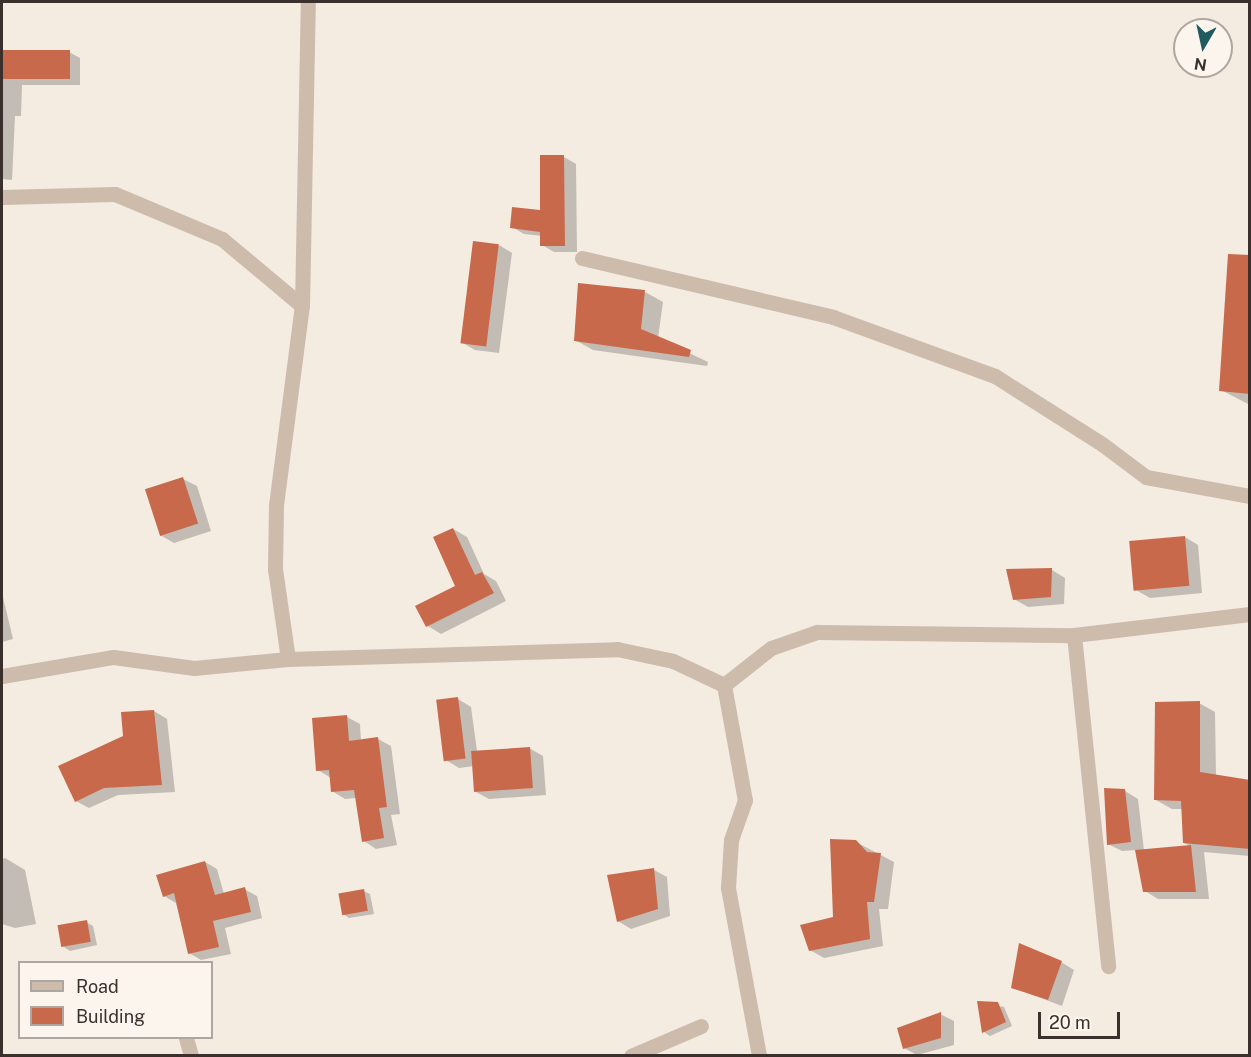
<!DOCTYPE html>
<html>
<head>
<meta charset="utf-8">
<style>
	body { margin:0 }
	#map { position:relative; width:1251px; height:1057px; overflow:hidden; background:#f4ebe1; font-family:"Public Sans",sans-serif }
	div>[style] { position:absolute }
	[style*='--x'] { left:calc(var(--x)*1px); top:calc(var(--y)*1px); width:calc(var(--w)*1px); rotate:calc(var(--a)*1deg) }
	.shadow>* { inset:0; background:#0003 }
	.building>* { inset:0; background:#c8694b; transform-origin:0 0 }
	.minor>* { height:15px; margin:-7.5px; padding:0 7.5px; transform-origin:7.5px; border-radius:7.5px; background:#cdbbac }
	span { translate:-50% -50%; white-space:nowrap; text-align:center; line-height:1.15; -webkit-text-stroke:6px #fbf5ee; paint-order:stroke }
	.frame { position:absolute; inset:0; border:3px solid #3b302b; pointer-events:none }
	.legend { position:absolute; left:18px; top:961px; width:195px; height:78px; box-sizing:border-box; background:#fbf5ee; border:2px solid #aea6a0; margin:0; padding:8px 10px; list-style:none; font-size:18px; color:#3b302b }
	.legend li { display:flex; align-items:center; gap:12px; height:30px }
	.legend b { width:30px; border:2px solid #aea6a0 }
	.north { position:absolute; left:1173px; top:18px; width:60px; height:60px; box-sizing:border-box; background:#fbf5ee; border:2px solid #aea6a0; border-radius:50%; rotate:189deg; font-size:16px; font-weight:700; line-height:24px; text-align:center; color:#3b302b }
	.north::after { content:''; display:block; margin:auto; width:21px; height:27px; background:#1f5a5e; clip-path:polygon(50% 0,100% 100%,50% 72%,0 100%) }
	.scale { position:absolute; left:1038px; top:1012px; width:82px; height:27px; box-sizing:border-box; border:3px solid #3b302b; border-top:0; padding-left:8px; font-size:18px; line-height:21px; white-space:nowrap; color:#3b302b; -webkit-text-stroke:4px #fbf5ee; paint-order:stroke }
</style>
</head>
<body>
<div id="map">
	<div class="shadow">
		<div style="clip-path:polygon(2px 52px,69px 52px,80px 58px,80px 85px,22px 85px,21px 116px,15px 116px,12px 180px,2px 179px)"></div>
		<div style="clip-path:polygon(564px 157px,576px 164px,577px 252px,554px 252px,542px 245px,542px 236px,524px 234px,512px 227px,542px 212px)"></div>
		<div style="clip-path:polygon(499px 245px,512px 253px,499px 353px,475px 350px,461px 342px)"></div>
		<div style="clip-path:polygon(1250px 257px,1250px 405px,1221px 390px)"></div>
		<div style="clip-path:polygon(580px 284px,645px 292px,663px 302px,658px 338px,708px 362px,707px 366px,593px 350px,575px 340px)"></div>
		<div style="clip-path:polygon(183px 479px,197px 486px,211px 531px,174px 543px,160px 535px)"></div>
		<div style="clip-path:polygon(453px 529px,467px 537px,484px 574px,496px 581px,506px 601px,441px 634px,428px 626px,417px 607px,457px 586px)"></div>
		<div style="clip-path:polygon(1185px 537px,1198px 545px,1202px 593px,1150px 598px,1136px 590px)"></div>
		<div style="clip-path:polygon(1052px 570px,1065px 578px,1064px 604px,1028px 607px,1014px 599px,1008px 571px)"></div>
		<div style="clip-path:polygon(2px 593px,13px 639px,2px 642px)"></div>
		<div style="clip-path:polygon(458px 699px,471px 707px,477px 751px,529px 748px,543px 756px,546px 795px,489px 799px,476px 792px,474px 766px,459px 768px,446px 760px)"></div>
		<div style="clip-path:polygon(1199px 703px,1215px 712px,1216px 776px,1250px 781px,1250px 856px,1204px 852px,1209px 899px,1158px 899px,1145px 891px,1137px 850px,1122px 851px,1108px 844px,1125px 791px,1138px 799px,1144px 851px,1191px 846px,1184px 843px,1183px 809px,1172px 809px,1156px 800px)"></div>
		<div style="clip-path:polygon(154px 711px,167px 719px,175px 792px,118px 795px,89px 808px,76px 801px,124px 737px)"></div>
		<div style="clip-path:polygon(347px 717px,360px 724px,361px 741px,378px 739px,391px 746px,400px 814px,391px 815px,397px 845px,376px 849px,364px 841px,356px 798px,345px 799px,332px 791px,331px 778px,318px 770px)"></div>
		<div style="clip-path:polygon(856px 842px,894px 862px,888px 909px,879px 909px,883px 946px,824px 958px,810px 950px,834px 919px)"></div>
		<div style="clip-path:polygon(5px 858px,25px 870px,36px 924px,15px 928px,2px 924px,2px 859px)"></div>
		<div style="clip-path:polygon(205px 862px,217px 869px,224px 894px,244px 889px,257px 896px,262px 918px,225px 928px,231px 954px,201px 960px,189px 953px,176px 903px,164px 896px)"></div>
		<div style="clip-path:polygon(654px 870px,667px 877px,670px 916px,631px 929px,618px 921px)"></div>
		<div style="clip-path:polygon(364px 891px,370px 894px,374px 914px,349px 918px,343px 914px)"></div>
		<div style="clip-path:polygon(86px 922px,93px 926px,97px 945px,70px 951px,64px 947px)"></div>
		<div style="clip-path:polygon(1061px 962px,1074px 970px,1062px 1006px,1012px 987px)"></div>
		<div style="clip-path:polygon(978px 1002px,1004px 1007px,1012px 1026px,990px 1036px,984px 1032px)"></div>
		<div style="clip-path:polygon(940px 1014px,954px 1021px,954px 1045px,917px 1055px,904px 1048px)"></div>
	</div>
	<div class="building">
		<div style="left:2px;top:50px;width:68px;height:29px"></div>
		<div style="clip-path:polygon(540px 155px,564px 155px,565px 246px,540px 246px,540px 232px,510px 228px,512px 207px,540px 210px)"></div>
		<div style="left:473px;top:241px;width:26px;height:103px;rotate:7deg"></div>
		<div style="clip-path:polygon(1228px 254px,1250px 255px,1250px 394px,1219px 391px)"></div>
		<div style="clip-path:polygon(578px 283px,645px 290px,641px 329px,691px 350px,689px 357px,574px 341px)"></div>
		<div style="left:183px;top:477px;width:49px;height:40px;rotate:72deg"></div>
		<div style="clip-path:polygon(453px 528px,475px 575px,482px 572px,494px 593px,426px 627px,415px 606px,455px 586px,433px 537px)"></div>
		<div style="left:1185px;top:536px;width:50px;height:56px;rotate:85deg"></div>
		<div style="clip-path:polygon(1052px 568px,1051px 597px,1013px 600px,1006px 569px)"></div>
		<div style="left:458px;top:697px;width:62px;height:22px;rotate:83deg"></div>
		<div style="clip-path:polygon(1200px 701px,1200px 772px,1250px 780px,1250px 849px,1183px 843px,1181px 801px,1154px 800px,1155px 702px)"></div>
		<div style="clip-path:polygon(154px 710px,162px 785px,104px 788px,75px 802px,58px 766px,123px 736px,121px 712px)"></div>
		<div style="clip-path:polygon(347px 715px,349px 741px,378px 737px,387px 807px,379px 808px,384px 838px,362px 842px,354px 790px,331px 792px,329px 770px,316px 771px,312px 718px)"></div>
		<div style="left:530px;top:747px;width:41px;height:59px;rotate:86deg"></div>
		<div style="clip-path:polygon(1104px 788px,1125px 789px,1131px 842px,1107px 845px)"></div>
		<div style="clip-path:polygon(830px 839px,856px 840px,867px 852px,881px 853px,874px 902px,867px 902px,870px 939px,809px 951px,800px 925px,833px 917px)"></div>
		<div style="clip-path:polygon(1191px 845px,1196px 892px,1143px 892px,1135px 850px)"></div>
		<div style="clip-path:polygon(205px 861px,215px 895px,245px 887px,251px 912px,213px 921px,219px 947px,188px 954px,174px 893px,163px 897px,156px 875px)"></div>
		<div style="clip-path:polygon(654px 868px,658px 909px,617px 922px,607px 875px)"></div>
		<div style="left:364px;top:889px;width:22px;height:26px;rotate:80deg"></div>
		<div style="left:87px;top:920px;width:22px;height:30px;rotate:80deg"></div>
		<div style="clip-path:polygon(1019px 943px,1062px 961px,1048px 1000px,1011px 988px)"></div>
		<div style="clip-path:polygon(977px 1001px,998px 1002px,1006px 1022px,982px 1033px)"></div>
		<div style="clip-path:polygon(941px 1012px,941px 1038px,903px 1049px,897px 1028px)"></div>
	</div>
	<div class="minor">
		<div style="--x:2;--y:197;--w:113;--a:-1.5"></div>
		<div style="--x:115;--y:194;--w:116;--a:22.8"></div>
		<div style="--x:222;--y:239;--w:104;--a:39.9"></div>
		<div style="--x:582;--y:258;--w:258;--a:13.2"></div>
		<div style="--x:833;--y:317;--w:172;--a:20"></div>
		<div style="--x:995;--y:376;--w:127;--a:32.4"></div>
		<div style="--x:1102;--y:444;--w:55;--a:36.9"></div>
		<div style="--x:1146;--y:477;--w:106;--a:10.4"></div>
		<div style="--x:1074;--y:635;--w:333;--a:84.1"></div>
		<div style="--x:288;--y:659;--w:91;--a:-98.2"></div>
		<div style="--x:275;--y:569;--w:64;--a:-89.1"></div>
		<div style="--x:276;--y:505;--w:201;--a:-82.6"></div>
		<div style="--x:302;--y:306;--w:304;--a:-88.9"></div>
		<div style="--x:2;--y:676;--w:113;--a:-9.7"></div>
		<div style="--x:113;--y:657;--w:82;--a:7.7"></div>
		<div style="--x:194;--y:668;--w:94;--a:-5.5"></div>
		<div style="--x:288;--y:659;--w:329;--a:-1.7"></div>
		<div style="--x:617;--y:649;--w:57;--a:12.1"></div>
		<div style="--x:673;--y:661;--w:56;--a:25.2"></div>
		<div style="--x:724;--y:685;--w:60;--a:-38.2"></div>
		<div style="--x:771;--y:648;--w:49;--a:-19.2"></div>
		<div style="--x:817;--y:632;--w:257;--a:0.7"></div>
		<div style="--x:1074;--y:635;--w:177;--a:-6.8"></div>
		<div style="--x:724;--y:685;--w:117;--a:79.7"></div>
		<div style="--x:745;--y:800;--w:42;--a:109.3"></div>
		<div style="--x:731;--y:840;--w:48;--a:93.6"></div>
		<div style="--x:728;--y:888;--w:171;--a:79.5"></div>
		<div style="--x:186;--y:1038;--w:19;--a:74"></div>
		<div style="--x:631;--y:1056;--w:76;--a:-23.2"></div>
	</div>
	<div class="frame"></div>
	<ul class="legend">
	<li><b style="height:8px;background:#cdbbac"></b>Road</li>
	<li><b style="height:16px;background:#c8694b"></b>Building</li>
	</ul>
	<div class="north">N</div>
	<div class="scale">20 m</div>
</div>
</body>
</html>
